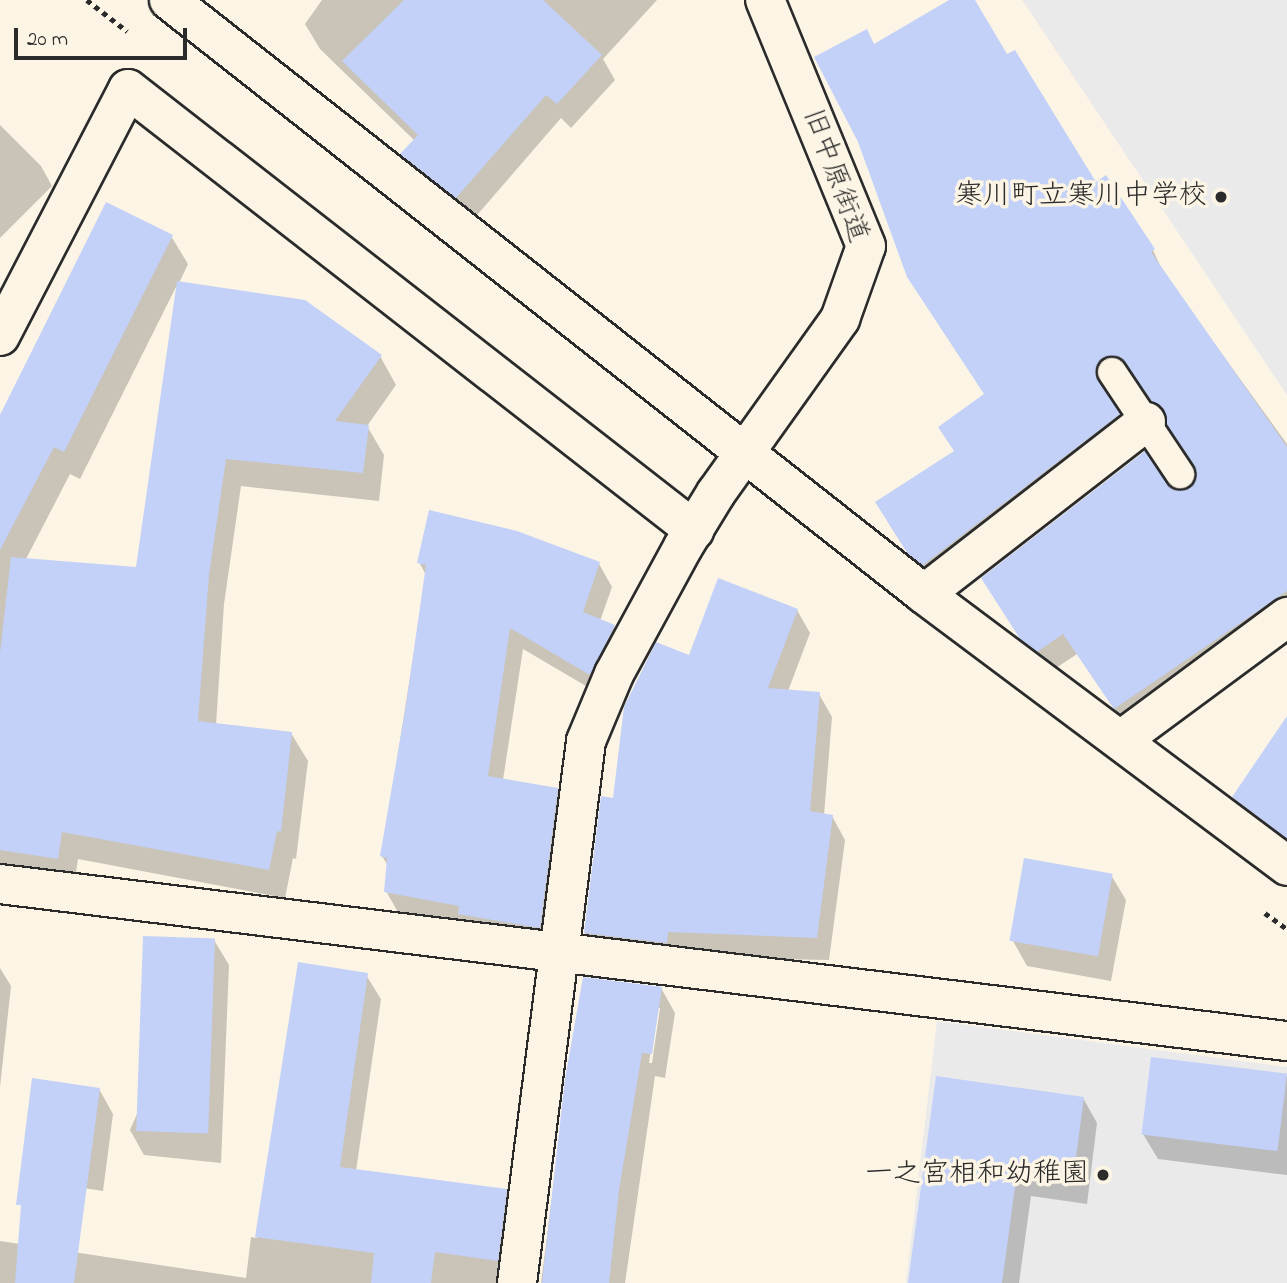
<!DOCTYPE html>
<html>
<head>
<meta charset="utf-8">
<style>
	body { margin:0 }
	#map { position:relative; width:1287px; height:1283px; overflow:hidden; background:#fcf5e5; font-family:"Indie Flower","Klee One",sans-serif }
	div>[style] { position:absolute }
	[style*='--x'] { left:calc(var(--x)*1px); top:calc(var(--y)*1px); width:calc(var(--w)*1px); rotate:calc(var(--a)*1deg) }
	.built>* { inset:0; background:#ebeaeb }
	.shadow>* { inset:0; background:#0003 }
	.building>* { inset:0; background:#c3d1f8; transform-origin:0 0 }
	.path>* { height:4.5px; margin-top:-2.25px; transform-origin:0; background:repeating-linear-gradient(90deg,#2b2b2b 0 5px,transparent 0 10px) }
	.roads { filter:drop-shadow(2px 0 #2b2b2b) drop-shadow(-2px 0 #2b2b2b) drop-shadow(0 2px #2b2b2b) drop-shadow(0 -2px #2b2b2b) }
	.service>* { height:28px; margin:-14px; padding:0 14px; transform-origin:14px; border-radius:14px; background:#fcf5e5 }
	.minor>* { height:38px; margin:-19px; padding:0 19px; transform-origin:19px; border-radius:19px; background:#fcf5e5 }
	.dots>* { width:19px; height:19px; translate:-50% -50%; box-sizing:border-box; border:4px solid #fcf5e5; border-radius:50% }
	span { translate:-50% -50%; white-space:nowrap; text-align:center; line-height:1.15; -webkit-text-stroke:7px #fcf5e5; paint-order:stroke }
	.street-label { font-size:28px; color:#2b2b2b }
	.poi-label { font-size:28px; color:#2b2b2b }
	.right { translate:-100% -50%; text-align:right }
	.scale { position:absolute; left:14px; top:28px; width:173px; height:32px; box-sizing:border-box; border:4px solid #2b2b2b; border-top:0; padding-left:9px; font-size:21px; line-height:24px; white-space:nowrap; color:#2b2b2b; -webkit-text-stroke:5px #fcf5e5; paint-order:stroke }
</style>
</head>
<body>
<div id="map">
	<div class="built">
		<div style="clip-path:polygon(1022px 0,1287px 0,1287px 395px)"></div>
		<div style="clip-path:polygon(937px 1021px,1287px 1067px,1287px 1283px,906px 1283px)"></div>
	</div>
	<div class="shadow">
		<div style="clip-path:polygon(322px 0,657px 0,603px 59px,615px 80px,571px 128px,561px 118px,471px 222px,417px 179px,403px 155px,415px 141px,320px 49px,305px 24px)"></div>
		<div style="clip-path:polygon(953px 0,973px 0,1006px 56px,1095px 184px,1153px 250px,1163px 272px,1287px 444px,1287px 617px,1128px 729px,1077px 654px,1050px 672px,1035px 660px,995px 599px,1171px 490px,1191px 489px,1198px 473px,1134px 378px,1115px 378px,1107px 395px,1131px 436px,922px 575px,889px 524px,955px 452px,985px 395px,874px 46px)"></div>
		<div style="clip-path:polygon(0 125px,41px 166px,52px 186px,0 238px)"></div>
		<div style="clip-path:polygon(evenodd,171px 236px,188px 264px,179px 283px,380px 356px,396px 385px,367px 426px,384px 455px,379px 501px,241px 486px,224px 604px,216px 725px,291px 733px,308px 761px,296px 859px,293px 858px,285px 898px,78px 859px,74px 887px,0 870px,0 419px,171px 236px,177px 285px,137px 569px,26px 559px,70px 474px,80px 479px,177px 285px)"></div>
		<div style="clip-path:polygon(419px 562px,599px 564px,612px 587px,600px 621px,614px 627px,627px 650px,603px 696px,523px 649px,503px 780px,557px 790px,570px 813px,553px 950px,399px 914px,386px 891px,388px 866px,382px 856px,426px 575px)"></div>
		<div style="clip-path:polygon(797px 610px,810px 633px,788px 691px,819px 694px,832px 717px,824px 815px,832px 816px,845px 840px,829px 960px,599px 956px,585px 933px,614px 800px,690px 658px)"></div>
		<div style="clip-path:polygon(1287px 719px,1287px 853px,1251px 827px,1234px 798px)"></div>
		<div style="clip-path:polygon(1111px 875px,1126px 900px,1111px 981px,1027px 966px,1013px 941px)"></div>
		<div style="clip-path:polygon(214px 940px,229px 965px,221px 1163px,144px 1155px,130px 1130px)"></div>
		<div style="clip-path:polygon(299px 964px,366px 975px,381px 999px,356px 1171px,506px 1191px,520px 1216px,513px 1283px,0 1283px,0 1241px,246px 1278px,251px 1237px,257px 1238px)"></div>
		<div style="clip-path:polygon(0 968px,11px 986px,0 1087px)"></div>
		<div style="clip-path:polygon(evenodd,661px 988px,675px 1013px,665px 1078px,655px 1076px,625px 1283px,541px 1283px,567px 1080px,661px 988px,657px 1008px,660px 1008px,652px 1063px,649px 1063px,657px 1008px)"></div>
		<div style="clip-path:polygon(1287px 1076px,1287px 1175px,1158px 1159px,1143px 1134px)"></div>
		<div style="clip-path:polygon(99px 1089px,113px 1114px,103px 1191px,38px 1181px)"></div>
		<div style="clip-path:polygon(1083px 1098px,1097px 1123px,1087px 1204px,1031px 1196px,1019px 1283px,910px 1283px)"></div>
	</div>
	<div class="building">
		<div style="clip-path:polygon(404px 0,543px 0,602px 55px,557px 104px,546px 95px,456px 198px,400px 154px,418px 135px,342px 61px)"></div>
		<div style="clip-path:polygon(949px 0,975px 0,1007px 54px,1015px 50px,1096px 182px,1106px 175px,1155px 249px,1151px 252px,1287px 447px,1287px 591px,1114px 709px,1063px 634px,1037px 652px,1020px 639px,981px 578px,1145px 451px,1172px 489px,1182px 490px,1195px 482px,1194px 465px,1167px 425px,1164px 409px,1152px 401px,1120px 357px,1103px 358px,1095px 372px,1120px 414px,923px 565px,908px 554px,875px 502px,954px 451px,938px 427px,984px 394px,907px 277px,858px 142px,814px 57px,867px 29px,874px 44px)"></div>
		<div style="clip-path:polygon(106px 202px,173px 235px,64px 452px,54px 447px,0 550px,0 415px)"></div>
		<div style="clip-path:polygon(177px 281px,305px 300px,382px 355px,335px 421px,369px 425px,363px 473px,226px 459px,209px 575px,198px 721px,292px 732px,281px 832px,277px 831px,269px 870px,62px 832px,58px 859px,0 850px,0 653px,11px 557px,136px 567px)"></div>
		<div style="clip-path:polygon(429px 510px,517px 531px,600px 562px,583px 612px,615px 625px,590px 675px,510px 628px,488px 776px,558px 788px,540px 928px,458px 914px,459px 906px,384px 892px,387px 858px,380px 856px,406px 705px,426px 565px,417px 563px)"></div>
		<div style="clip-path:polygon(718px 578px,798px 609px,768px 688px,820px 692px,810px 811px,833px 815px,817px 938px,668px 932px,667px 943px,584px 933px,601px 796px,613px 798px,624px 707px,656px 642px,689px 655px)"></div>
		<div style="clip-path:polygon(1287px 716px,1287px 839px,1232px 797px)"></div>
		<div style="left:1024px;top:858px;width:90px;height:84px;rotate:10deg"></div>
		<div style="left:143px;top:936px;width:72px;height:195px;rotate:2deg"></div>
		<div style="clip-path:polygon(298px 962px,368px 973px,340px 1167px,507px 1189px,498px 1261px,435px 1252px,431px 1283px,371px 1283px,374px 1253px,255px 1237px)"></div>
		<div style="clip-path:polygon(583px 977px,662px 987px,652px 1054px,642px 1053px,619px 1190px,609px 1283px,542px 1283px,565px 1079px)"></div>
		<div style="left:1151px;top:1057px;width:137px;height:78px;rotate:7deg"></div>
		<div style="clip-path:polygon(936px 1076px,1084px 1097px,1073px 1180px,1017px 1172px,1002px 1283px,908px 1283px)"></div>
		<div style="clip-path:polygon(32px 1078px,100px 1088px,74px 1283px,15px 1283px,21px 1205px,16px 1205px)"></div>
	</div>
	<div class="path">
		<div style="--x:87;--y:0;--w:51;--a:37.8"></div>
		<div style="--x:1265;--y:913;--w:27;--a:36"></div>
	</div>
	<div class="roads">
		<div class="service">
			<div style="--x:1112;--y:372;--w:123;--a:56.3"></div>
		</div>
		<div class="minor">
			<div style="--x:169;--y:0;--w:961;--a:38.19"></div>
			<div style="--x:924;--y:594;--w:454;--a:36.8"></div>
			<div style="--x:0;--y:336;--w:278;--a:-62.6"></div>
			<div style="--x:128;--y:89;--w:718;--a:37.92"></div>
			<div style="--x:924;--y:594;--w:281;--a:-37.8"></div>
			<div style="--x:1121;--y:740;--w:207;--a:-36.5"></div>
			<div style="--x:0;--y:884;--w:1297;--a:6.96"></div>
			<div style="--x:517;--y:1283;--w:546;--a:-82.74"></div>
			<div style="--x:586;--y:741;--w:73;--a:-67.3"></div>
			<div style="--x:614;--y:674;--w:145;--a:-61.5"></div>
			<div style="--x:683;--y:547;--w:63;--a:-58.6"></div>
			<div style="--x:716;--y:493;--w:214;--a:-54.5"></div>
			<div style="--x:840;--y:319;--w:77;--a:-70.4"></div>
			<div style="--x:866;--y:246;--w:266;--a:-112.3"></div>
		</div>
	</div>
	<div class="dots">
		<div style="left:1221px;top:197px;background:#2b2b2b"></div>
		<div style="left:1103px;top:1175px;background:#2b2b2b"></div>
	</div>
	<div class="street-label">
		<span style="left:834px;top:176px;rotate:70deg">旧中原街道</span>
	</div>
	<div class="poi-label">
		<span class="right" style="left:1207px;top:197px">寒川町立寒川中学校</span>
		<span class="right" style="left:1089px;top:1175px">一之宮相和幼稚園</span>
	</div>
	<div class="scale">20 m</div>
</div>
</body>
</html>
